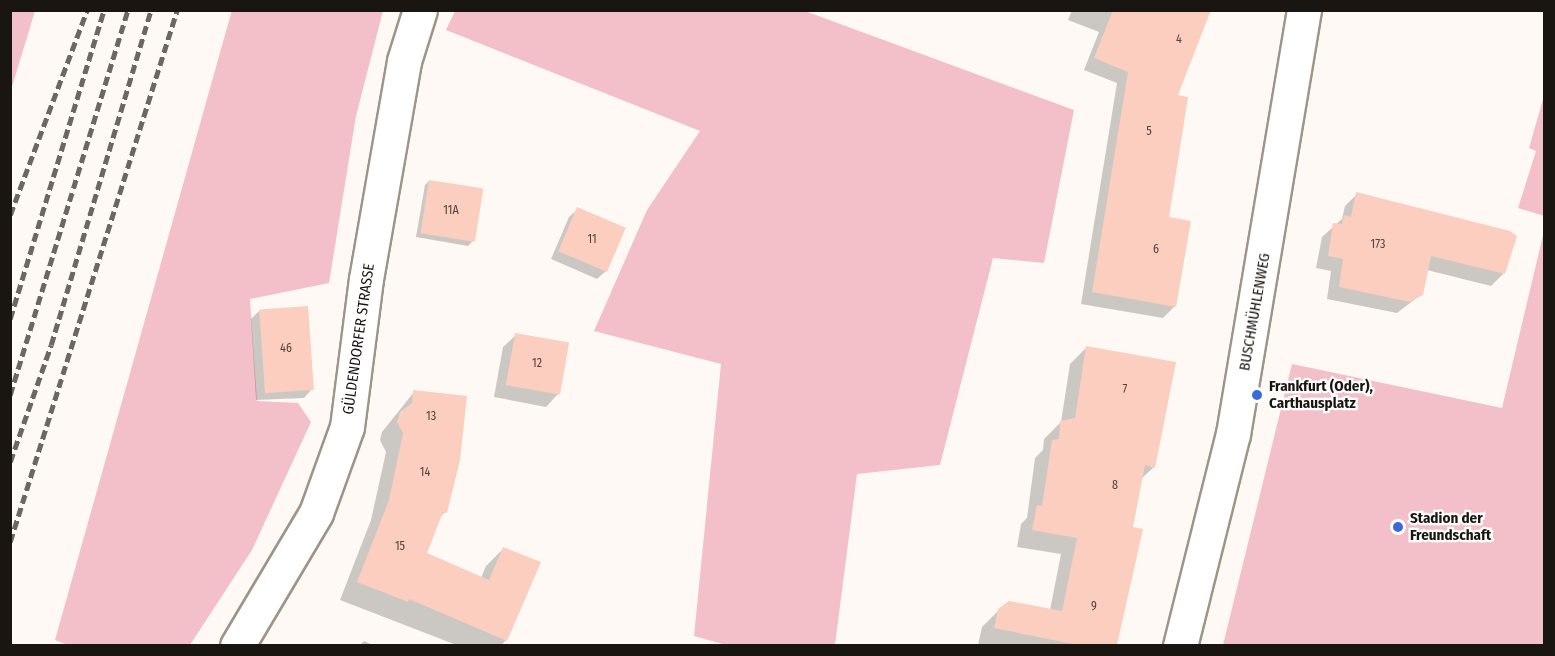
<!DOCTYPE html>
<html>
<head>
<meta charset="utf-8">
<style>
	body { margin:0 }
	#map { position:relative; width:1555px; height:656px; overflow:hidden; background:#fef9f4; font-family:"Fira Sans Condensed",sans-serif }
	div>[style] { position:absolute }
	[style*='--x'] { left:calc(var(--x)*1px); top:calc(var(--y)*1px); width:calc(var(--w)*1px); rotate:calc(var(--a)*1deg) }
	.green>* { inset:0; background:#f3c0ca }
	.shadow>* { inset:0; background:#0003 }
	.building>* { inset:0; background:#fbcebf; transform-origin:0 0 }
	.roads { filter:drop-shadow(2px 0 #9e9488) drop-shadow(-2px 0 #9e9488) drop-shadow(0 2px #9e9488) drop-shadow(0 -2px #9e9488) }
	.minor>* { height:33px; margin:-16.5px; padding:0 16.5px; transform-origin:16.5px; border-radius:16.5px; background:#fff }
	.rail>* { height:4.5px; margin-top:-2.25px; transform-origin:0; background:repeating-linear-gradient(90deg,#6b6762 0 9px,transparent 0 13.5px) }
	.dots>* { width:16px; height:16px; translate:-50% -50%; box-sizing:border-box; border:3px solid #fff; border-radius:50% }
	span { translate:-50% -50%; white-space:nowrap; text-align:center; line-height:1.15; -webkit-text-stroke:4.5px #fff; paint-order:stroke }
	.number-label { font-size:12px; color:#52433c }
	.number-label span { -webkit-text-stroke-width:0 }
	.street-label { font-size:15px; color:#191511 }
	.poi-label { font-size:15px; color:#191511; font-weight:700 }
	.left { translate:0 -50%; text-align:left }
	.frame { position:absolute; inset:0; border:12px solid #191511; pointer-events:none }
</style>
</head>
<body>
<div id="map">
	<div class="green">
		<div style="clip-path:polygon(11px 10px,35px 11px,11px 90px,10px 11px)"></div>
		<div style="clip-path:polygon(232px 10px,383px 11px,356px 116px,329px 283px,250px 299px,257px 401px,298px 403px,311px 422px,252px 550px,190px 645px,68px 645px,55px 640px)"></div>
		<div style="clip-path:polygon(455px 11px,805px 11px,1074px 110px,1044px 263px,993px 258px,940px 465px,857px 474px,835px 645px,726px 645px,694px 636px,721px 364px,594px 331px,647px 210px,700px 131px,446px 30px)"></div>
		<div style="clip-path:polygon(1544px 96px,1544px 216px,1518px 208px,1536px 151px,1529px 148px)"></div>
		<div style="clip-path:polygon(1544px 231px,1544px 645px,1223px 645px,1292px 364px,1502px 408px)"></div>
	</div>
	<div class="shadow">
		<div style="clip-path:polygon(1072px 10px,1209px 10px,1175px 96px,1167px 218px,1175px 306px,1163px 318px,1081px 304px,1117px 83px,1084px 70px,1099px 32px,1068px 20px)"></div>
		<div style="clip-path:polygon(429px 181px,472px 242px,468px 246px,416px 237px,425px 185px)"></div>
		<div style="clip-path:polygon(1357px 194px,1504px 273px,1491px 286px,1427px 270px,1422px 294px,1397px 313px,1327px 299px,1331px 271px,1316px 268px,1322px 237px,1342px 219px,1345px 206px)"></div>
		<div style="clip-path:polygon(578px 209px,606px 271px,597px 279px,551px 259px,569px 217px)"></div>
		<div style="clip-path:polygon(259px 311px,312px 389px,304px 398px,256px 400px,251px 319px)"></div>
		<div style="clip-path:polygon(516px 335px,558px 394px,546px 407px,494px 397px,503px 347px)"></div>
		<div style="clip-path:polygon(1086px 348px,1154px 467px,1140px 480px,1131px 528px,1141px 530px,1115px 646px,978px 645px,982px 627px,999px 610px,1050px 610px,1061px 554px,1017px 547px,1021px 524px,1027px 518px,1035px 458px,1043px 450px,1044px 439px,1061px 422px,1070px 364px)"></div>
		<div style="clip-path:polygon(414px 392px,445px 512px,439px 518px,425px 554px,481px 578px,486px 566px,504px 548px,506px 640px,501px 646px,459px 646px,340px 600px,371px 520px,386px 452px,380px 440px,382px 432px)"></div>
		<div style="clip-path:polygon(364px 641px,375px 646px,359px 646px)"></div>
	</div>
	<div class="building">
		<div style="clip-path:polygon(1113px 10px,1211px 10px,1178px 95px,1188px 97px,1169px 217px,1191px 221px,1176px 307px,1092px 292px,1128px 72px,1094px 58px)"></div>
		<div style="left:429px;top:180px;width:55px;height:54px;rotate:9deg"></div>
		<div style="clip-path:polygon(1356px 192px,1510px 231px,1517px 236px,1505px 274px,1431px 256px,1423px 295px,1410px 302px,1339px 287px,1343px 259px,1328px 256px,1333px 223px,1342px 224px,1344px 215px,1351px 217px)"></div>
		<div style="left:577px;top:207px;width:53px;height:48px;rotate:23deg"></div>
		<div style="left:308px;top:306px;width:84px;height:49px;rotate:86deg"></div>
		<div style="left:515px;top:333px;width:55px;height:53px;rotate:10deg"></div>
		<div style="clip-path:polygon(1086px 346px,1176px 362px,1155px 468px,1145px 465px,1133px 527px,1143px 529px,1117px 645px,1078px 645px,994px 628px,998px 609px,1009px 601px,1062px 611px,1077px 538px,1032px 530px,1037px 505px,1042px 506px,1052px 440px,1059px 439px,1060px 421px,1075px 418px)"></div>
		<div style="clip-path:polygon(413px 390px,467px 396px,460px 460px,447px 513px,443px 512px,427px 553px,489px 580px,503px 547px,541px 562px,507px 641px,409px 599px,408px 602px,357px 582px,389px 500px,403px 433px,397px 422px,400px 412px,412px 403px)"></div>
	</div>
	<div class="roads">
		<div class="minor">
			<div style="--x:237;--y:646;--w:155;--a:-59.3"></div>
			<div style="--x:316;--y:513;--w:91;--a:-70.2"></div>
			<div style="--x:347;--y:427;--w:149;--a:-82.7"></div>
			<div style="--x:366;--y:279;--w:221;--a:-80.1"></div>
			<div style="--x:404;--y:61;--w:53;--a:-72.6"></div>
			<div style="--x:1180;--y:646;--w:219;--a:-76"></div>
			<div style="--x:1233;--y:434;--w:430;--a:-80.5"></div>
		</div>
	</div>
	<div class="rail">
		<div style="--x:10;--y:215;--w:219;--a:-69.4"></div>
		<div style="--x:10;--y:319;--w:323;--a:-73.1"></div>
		<div style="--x:10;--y:395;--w:403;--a:-73"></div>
		<div style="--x:10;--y:462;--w:124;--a:-70.7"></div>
		<div style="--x:51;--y:345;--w:350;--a:-73.4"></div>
		<div style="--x:10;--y:542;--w:558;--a:-72.57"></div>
	</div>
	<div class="dots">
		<div style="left:1257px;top:395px;background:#3a69d9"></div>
		<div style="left:1398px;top:527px;background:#3a69d9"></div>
	</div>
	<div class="number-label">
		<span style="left:1179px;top:40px">4</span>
		<span style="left:1149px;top:132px">5</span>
		<span style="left:451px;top:211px">11A</span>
		<span style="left:592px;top:240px">11</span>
		<span style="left:1378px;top:245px">173</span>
		<span style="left:1156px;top:250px">6</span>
		<span style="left:286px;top:349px">46</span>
		<span style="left:537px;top:364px">12</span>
		<span style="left:1125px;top:390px">7</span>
		<span style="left:431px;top:417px">13</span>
		<span style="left:425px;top:473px">14</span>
		<span style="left:1115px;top:486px">8</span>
		<span style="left:400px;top:547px">15</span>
		<span style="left:1094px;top:607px">9</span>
	</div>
	<div class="street-label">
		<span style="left:1255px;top:312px;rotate:-80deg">BUSCHMÜHLENWEG</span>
		<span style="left:359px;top:339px;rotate:-82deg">GÜLDENDORFER STRASSE</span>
	</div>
	<div class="poi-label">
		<span class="left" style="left:1269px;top:395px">Frankfurt (Oder),<br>Carthausplatz</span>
		<span class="left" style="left:1410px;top:527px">Stadion der<br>Freundschaft</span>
	</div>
	<div class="frame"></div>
</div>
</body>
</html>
